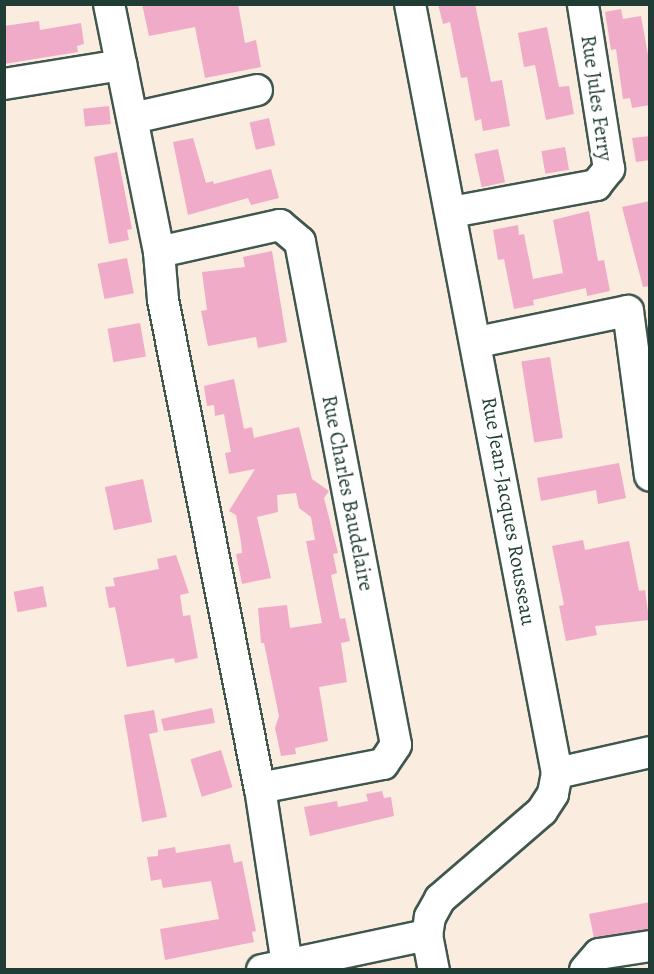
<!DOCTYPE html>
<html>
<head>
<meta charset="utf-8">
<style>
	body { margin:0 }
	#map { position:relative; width:654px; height:974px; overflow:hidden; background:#faeddf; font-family:Alegreya,serif }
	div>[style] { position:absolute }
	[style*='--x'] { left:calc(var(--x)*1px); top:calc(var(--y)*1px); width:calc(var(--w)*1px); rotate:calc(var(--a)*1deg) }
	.building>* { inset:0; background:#f0abc8; transform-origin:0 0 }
	.roads { filter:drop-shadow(2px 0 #40574e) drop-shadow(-2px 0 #40574e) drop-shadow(0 2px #40574e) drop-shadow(0 -2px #40574e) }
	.minor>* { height:30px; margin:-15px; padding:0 15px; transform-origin:15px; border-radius:15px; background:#fff }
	span { translate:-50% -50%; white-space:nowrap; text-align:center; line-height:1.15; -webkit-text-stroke:5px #fff; paint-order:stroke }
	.street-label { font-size:21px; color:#1f3d34 }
	.frame { position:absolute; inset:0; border:6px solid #1f3d34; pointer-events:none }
</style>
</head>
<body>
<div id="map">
	<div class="building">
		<div style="clip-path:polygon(142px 4px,238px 4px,245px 43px,256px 40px,261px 67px,205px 78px,195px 27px,149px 36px)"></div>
		<div style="clip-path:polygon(438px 4px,475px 4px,491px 82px,502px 80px,510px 126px,483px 131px,481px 119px,475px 121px,467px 77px,461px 78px,450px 22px,443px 24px)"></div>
		<div style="clip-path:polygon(621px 9px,623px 19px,641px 16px,650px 66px,650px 105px,632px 108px,630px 98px,623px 99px,616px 49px,611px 50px,605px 12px)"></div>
		<div style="clip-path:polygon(39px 21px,40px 30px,81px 23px,84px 44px,77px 46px,78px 52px,4px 64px,4px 26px)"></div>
		<div style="clip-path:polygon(547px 27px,559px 87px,569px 86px,574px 114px,546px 120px,535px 65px,524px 67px,518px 33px)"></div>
		<div style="left:109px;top:106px;width:18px;height:26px;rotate:84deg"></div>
		<div style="left:269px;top:118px;width:28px;height:20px;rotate:77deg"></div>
		<div style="clip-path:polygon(650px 136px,650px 160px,636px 162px,632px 138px)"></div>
		<div style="clip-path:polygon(193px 138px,206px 183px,213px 181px,214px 184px,271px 169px,279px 198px,251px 205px,248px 198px,188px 215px,173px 142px)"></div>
		<div style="left:565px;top:147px;width:23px;height:24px;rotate:80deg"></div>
		<div style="left:498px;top:149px;width:34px;height:24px;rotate:78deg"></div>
		<div style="clip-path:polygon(117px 152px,132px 229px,127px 230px,129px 240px,109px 244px,94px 157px)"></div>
		<div style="clip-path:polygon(650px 201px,650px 286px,643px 287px,622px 207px)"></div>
		<div style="clip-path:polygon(589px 211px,598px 261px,604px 260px,610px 291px,587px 296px,586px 288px,533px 300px,534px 305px,514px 309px,504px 259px,498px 260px,493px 230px,518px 225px,519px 235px,524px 234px,533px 279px,563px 273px,553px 220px)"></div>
		<div style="clip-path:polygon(272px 251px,287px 342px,258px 348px,256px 337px,208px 346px,201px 311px,207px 310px,202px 272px,245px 267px,243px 257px)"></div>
		<div style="left:127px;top:258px;width:36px;height:30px;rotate:79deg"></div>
		<div style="left:140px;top:323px;width:34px;height:33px;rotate:80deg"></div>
		<div style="left:550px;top:357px;width:82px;height:29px;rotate:81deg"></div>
		<div style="clip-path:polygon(234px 379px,244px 429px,252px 427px,254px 438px,299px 427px,312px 479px,329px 491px,324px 498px,338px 553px,333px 554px,337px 573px,331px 575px,340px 619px,345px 618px,350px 641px,341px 643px,347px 682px,319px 687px,328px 741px,295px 748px,296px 754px,281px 756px,275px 728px,279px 716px,264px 643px,261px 643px,258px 608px,287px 605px,290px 628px,322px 623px,306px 541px,315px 540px,311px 517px,299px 508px,296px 493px,277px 495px,278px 512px,257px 517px,271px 578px,242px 584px,236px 554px,242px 553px,241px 542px,236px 515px,229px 511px,255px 469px,229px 474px,225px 453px,231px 452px,224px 414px,215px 416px,214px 405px,207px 406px,204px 386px)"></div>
		<div style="clip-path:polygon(619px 463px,626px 498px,598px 504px,596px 490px,541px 501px,537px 478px)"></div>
		<div style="left:143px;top:479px;width:44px;height:39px;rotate:78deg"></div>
		<div style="clip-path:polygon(583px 540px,585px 550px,629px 541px,639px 591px,645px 590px,649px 620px,595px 626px,597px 635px,566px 641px,559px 606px,564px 605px,552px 546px)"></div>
		<div style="clip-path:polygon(176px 555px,189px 593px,180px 595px,183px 616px,190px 615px,198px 658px,175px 663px,174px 658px,127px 667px,115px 607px,109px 608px,105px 587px,115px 586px,113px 578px,159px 569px,157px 559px)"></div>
		<div style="left:43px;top:586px;width:21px;height:30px;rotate:79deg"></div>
		<div style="clip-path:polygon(212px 708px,215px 723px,164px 731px,161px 719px)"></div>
		<div style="clip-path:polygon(154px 710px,158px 732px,149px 734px,167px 817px,142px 822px,124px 715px)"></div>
		<div style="left:221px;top:750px;width:39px;height:32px;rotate:73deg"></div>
		<div style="clip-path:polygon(382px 791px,384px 798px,391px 797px,394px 816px,310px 836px,304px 807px,337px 801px,338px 807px,368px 801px,366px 794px)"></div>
		<div style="clip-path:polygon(230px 844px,234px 863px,242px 861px,256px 931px,252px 932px,254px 942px,165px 960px,160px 929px,219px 919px,211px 881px,163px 888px,161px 879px,151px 881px,147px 857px,158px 856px,158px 850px,175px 847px,176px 853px)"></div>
		<div style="clip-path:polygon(650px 902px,650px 929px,594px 938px,589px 914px)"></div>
	</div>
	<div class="roads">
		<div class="minor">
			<div style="--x:109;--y:4;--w:253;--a:78.6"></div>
			<div style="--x:159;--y:252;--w:48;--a:85.2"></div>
			<div style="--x:163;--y:300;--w:498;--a:78.8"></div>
			<div style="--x:260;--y:788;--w:184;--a:81.3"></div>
			<div style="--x:410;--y:4;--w:783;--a:79.18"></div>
			<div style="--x:557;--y:773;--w:21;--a:101"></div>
			<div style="--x:553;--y:794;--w:20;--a:123"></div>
			<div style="--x:542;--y:811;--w:135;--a:139.2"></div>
			<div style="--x:440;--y:899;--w:21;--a:119"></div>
			<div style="--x:430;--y:917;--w:18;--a:99"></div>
			<div style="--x:427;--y:935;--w:36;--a:79"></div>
			<div style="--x:4;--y:84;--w:119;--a:-9.2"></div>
			<div style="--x:133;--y:118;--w:127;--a:-12.7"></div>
			<div style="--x:452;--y:212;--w:147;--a:-10.6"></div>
			<div style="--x:596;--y:185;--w:21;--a:-51"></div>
			<div style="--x:609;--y:169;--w:167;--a:-99"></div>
			<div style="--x:159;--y:252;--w:124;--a:-12.6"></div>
			<div style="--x:280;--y:225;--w:26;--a:40"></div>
			<div style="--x:300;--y:242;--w:512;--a:79.19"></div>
			<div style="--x:396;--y:745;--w:23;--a:124"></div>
			<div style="--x:383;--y:764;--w:125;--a:169"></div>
			<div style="--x:478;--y:342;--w:153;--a:-11.7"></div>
			<div style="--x:628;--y:311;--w:166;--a:82.4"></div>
			<div style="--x:557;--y:773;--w:95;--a:-12.7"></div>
			<div style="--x:262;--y:970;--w:169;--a:-12"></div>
			<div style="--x:585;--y:970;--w:21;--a:-49"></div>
			<div style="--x:599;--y:954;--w:52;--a:-8.9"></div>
		</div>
	</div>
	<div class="street-label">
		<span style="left:597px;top:98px;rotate:82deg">Rue Jules Ferry</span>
		<span style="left:348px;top:493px;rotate:79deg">Rue Charles Baudelaire</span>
		<span style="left:509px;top:511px;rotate:80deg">Rue Jean-Jacques Rousseau</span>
	</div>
	<div class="frame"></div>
</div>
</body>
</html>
